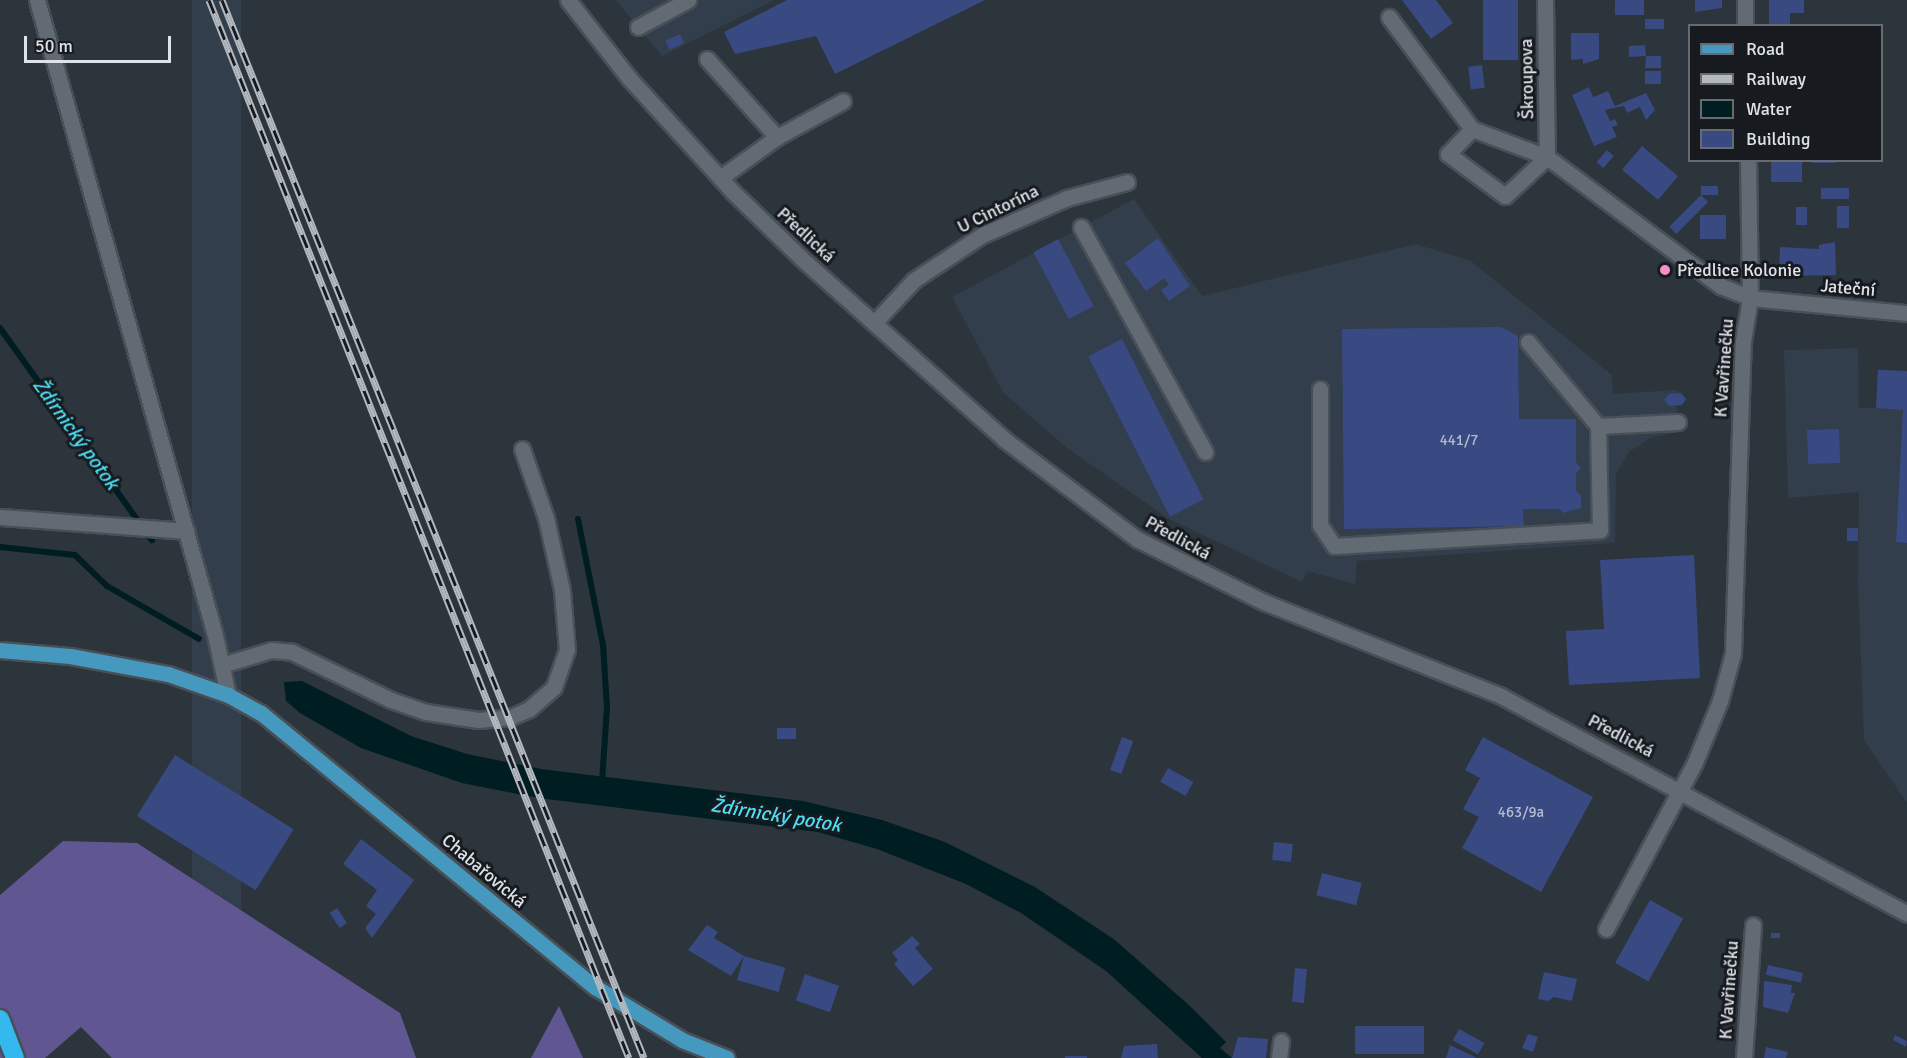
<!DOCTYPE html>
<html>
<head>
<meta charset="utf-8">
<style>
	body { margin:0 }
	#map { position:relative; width:1907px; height:1058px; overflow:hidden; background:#2c343c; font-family:Signika,sans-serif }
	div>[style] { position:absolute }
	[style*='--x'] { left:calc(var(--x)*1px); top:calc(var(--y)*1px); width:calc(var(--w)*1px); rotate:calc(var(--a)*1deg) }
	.built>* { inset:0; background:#323e4b; transform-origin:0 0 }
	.forest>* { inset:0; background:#5f5692 }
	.water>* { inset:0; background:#001d22 }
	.stream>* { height:6px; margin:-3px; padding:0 3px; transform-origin:3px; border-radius:3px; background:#001d22 }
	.building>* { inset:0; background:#394981; transform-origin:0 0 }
	.roads { filter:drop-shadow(2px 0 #494f56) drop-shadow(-2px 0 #494f56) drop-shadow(0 2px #494f56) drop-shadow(0 -2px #494f56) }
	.minor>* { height:15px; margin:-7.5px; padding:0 7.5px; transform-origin:7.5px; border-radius:7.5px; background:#626a74 }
	.major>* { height:15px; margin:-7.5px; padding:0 7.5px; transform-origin:7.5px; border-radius:7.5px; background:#4699be }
	.highway>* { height:18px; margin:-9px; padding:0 9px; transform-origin:9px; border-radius:9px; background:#34b9ef }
	.rail>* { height:7px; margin-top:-3.5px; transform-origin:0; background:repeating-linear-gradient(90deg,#171b1f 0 14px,#b3b9bf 0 28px); box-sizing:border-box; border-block:2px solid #b3b9bf }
	.dots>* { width:16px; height:16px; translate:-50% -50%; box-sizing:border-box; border:3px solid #171b1f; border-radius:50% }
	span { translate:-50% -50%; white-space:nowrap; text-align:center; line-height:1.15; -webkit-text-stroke:6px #171b1f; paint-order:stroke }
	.number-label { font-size:15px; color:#b5bccf }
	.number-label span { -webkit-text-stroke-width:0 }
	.street-label { font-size:18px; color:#dee3e9 }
	.poi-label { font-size:18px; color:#dee3e9 }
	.left { translate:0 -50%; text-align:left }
	.water-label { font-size:20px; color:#4ddef5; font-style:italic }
	.legend { position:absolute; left:1688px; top:24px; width:195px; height:138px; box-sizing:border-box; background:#171b1f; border:2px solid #676b70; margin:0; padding:8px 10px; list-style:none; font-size:18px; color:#dee3e9 }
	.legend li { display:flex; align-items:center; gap:12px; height:30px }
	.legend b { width:30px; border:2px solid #676b70 }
	.scale { position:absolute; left:24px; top:36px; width:147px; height:27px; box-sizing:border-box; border:3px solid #dee3e9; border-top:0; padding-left:8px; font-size:18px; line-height:21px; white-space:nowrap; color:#dee3e9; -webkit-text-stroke:4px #171b1f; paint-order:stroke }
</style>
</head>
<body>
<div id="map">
	<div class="built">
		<div style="left:192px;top:0;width:49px;height:1138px"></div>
		<div style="clip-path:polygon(616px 0,774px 0,662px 56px)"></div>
		<div style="clip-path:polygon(1134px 199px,1202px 296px,1416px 244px,1471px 261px,1612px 375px,1613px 394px,1675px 390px,1681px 393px,1686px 399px,1676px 406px,1679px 432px,1652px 437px,1629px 452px,1616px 474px,1615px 543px,1357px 561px,1355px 584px,1307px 571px,1302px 582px,1169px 519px,1067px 448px,1003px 392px,952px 297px)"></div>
		<div style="clip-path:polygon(1858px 348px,1859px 408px,1876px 408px,1878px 370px,1907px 371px,1907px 803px,1864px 740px,1858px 584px,1859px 492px,1788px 498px,1784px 350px)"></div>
	</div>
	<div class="forest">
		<div style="clip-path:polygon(63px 841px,137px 843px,400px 1013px,416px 1058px,112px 1058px,81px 1027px,45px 1058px,0 1058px,0 895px)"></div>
		<div style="clip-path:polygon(559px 1006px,583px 1058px,531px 1058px)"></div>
	</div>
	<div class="water">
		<div style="clip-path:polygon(302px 681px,411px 736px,467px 754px,541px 769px,803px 801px,882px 820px,945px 842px,1035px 887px,1115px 940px,1191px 1007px,1226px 1042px,1220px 1048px,1232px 1058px,1202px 1058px,1106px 971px,1021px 913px,966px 884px,877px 849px,818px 832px,538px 798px,462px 783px,361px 748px,300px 713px,286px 701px,284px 682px)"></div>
	</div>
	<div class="stream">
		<div style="--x:0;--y:328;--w:261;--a:54.4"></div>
		<div style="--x:578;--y:519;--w:128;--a:78.8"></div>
		<div style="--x:603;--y:645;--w:62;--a:86.3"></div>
		<div style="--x:607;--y:707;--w:76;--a:93.8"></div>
		<div style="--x:0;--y:547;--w:75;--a:6.1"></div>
		<div style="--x:75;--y:555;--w:45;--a:44.1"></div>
		<div style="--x:107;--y:586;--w:106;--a:29.9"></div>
	</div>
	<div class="building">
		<div style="clip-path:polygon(787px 0,985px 0,835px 74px,816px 36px,735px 54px,724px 32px)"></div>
		<div style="clip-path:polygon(1402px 0,1436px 0,1453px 23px,1431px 39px)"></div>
		<div style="left:1483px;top:0;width:35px;height:60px"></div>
		<div style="left:1615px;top:0;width:29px;height:15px"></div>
		<div style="clip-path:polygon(1695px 0,1722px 0,1722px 8px,1695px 12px)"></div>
		<div style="clip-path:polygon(1769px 0,1804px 0,1804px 13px,1790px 13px,1790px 26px,1769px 26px)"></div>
		<div style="left:1645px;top:19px;width:19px;height:10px"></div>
		<div style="clip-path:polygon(1571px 33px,1599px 33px,1599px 59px,1583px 64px,1583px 59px,1571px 60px)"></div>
		<div style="left:680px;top:34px;width:10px;height:16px;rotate:66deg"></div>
		<div style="clip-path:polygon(1645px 45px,1646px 56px,1661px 56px,1661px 68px,1645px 68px,1646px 56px,1629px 57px,1629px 46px)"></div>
		<div style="left:1482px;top:65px;width:23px;height:14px;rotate:83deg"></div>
		<div style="left:1645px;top:71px;width:16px;height:13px"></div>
		<div style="clip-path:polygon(1589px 87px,1593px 97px,1608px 91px,1615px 106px,1646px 93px,1655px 110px,1646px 120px,1640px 107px,1627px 113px,1624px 106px,1605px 110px,1610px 121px,1615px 119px,1618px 125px,1612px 127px,1617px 137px,1594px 146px,1572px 95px)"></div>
		<div style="left:1642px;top:146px;width:47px;height:31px;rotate:40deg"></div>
		<div style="left:1607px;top:150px;width:9px;height:16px;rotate:41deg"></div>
		<div style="left:1771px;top:160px;width:31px;height:22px"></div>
		<div style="left:1812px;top:160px;width:24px;height:3px"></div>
		<div style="left:1701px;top:186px;width:17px;height:9px"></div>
		<div style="left:1849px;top:188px;width:11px;height:28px;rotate:90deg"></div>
		<div style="left:1701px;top:195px;width:10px;height:45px;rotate:45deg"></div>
		<div style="left:1837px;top:206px;width:12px;height:22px"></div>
		<div style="left:1807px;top:207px;width:18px;height:11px;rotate:90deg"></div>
		<div style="left:1700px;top:215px;width:26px;height:24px"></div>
		<div style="clip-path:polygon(1158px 238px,1190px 286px,1169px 301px,1161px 290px,1169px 285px,1164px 278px,1146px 291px,1125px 263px)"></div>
		<div style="left:1058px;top:239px;width:76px;height:28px;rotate:62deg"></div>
		<div style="clip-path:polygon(1835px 242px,1836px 275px,1784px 276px,1779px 272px,1780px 247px,1819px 249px,1819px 245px)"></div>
		<div style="clip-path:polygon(1501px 327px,1518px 336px,1519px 419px,1576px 419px,1576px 462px,1581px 468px,1576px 473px,1576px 491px,1581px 496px,1581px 508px,1563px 513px,1559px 509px,1523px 509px,1524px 526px,1344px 529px,1342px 329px)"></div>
		<div style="left:1122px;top:339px;width:180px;height:38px;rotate:63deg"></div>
		<div style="clip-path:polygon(1878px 370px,1907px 371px,1907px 543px,1896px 542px,1903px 410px,1876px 408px)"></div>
		<div style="clip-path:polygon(1681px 393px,1686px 399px,1682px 405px,1669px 406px,1664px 400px,1669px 394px)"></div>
		<div style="left:1839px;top:429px;width:34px;height:32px;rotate:88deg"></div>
		<div style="left:1847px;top:528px;width:11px;height:13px"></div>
		<div style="clip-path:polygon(1694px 555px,1700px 678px,1569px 685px,1566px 631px,1604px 629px,1600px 560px)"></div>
		<div style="left:777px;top:728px;width:19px;height:11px"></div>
		<div style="left:1122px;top:737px;width:12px;height:35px;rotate:20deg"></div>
		<div style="clip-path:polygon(1483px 737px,1593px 797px,1541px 892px,1462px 848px,1479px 817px,1463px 809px,1480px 778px,1465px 770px)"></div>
		<div style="left:175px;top:755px;width:140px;height:72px;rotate:32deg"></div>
		<div style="left:1168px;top:768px;width:29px;height:16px;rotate:29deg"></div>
		<div style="clip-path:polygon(361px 839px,414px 880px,372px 938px,365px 928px,376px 914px,366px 906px,377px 890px,343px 864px)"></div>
		<div style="left:1274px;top:842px;width:19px;height:18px;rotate:6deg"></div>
		<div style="left:1322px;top:873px;width:41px;height:23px;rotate:14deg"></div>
		<div style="left:1650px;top:900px;width:38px;height:72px;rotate:29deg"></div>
		<div style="left:337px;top:908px;width:18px;height:9px;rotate:56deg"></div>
		<div style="clip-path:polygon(707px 925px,718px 932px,714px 938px,744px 956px,731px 976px,688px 950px)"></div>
		<div style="left:1771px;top:933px;width:9px;height:5px"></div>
		<div style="clip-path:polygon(912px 936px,920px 944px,915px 948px,933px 969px,913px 986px,894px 964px,898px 960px,892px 953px)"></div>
		<div style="left:744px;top:956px;width:43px;height:25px;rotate:16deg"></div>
		<div style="left:1768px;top:965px;width:36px;height:10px;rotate:13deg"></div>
		<div style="left:1295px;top:968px;width:12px;height:34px;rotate:5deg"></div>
		<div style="clip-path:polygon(1544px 972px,1577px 979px,1572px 1001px,1554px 997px,1548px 1001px,1538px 999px)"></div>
		<div style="left:805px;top:974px;width:36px;height:28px;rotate:19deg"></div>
		<div style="clip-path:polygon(1764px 981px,1792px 985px,1791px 993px,1795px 993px,1788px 1013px,1763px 1007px)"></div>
		<div style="left:1424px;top:1026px;width:28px;height:69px;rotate:90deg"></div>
		<div style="left:1459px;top:1029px;width:29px;height:13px;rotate:29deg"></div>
		<div style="clip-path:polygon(1528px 1034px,1538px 1037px,1533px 1052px,1522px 1048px)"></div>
		<div style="clip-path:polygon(1895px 1035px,1907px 1041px,1906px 1047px,1893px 1040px)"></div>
		<div style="clip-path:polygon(1238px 1037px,1268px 1039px,1266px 1058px,1232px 1058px)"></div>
		<div style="clip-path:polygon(1157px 1044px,1158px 1058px,1121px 1058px,1124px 1046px)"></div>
		<div style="clip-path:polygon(1450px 1045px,1477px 1058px,1446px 1058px)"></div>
		<div style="clip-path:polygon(1766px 1047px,1788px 1052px,1786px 1058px,1764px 1058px)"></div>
		<div style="left:1065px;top:1056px;width:22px;height:2px"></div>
	</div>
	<div class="roads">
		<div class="minor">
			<div style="--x:37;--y:0;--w:659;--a:74.34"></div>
			<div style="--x:215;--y:635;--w:61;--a:77.8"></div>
			<div style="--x:568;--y:0;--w:99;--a:52"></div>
			<div style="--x:629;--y:78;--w:154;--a:47.6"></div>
			<div style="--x:733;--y:192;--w:95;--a:44.1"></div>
			<div style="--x:801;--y:258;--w:273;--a:41.7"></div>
			<div style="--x:1005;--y:440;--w:165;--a:36.9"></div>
			<div style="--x:1137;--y:539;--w:142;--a:26.4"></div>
			<div style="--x:1264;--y:602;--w:255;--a:21.6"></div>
			<div style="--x:1501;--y:696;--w:461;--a:28.2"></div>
			<div style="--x:1545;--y:0;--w:157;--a:89.3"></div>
			<div style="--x:1745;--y:0;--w:26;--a:90"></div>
			<div style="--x:1389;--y:17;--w:139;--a:53.5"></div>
			<div style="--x:1472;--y:129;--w:80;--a:20.5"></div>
			<div style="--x:1547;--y:157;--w:217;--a:36.6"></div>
			<div style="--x:1721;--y:286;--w:31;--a:22"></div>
			<div style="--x:1750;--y:298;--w:158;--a:5.5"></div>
			<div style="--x:638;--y:27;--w:57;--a:-28.4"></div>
			<div style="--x:707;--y:59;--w:105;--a:48.1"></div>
			<div style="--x:777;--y:137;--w:70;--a:144.3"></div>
			<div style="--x:1472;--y:129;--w:35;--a:134"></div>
			<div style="--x:1448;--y:154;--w:71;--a:36.4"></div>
			<div style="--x:1505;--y:196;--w:57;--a:-42.9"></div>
			<div style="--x:777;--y:137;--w:75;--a:-28.6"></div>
			<div style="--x:1081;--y:227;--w:257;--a:61.1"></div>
			<div style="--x:874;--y:323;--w:59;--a:-47.1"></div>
			<div style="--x:914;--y:280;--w:82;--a:-33.5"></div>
			<div style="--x:982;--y:235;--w:93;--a:-23.5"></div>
			<div style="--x:1067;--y:198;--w:62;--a:-14.9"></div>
			<div style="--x:1528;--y:342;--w:109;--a:50.2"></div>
			<div style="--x:1598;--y:426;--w:80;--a:-2.9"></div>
			<div style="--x:1320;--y:389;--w:136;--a:90"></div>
			<div style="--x:1320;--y:525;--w:25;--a:56"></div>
			<div style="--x:1334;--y:546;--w:266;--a:-3.4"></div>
			<div style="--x:1600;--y:530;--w:104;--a:-91.1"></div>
			<div style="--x:0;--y:517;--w:187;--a:4.3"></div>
			<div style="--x:222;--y:665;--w:51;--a:-17"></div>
			<div style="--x:271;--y:650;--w:21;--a:5"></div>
			<div style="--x:292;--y:652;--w:110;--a:25.9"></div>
			<div style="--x:391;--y:700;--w:37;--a:19"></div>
			<div style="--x:426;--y:712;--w:53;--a:8.7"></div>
			<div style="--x:478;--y:720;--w:33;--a:-5"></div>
			<div style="--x:511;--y:717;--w:20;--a:-24"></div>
			<div style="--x:529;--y:709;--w:33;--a:-41"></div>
			<div style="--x:554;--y:687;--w:39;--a:-71"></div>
			<div style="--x:567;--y:650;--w:60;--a:-94.8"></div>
			<div style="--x:562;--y:590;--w:74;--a:-102.5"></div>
			<div style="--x:546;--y:518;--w:73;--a:-109.2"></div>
			<div style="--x:1606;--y:929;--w:189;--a:-61.9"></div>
			<div style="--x:1695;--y:762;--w:66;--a:-67.7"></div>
			<div style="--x:1720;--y:701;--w:50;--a:-74.8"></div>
			<div style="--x:1733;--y:653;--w:312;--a:-88.2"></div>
			<div style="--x:1743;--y:341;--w:44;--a:-80.8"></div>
			<div style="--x:1750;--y:298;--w:138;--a:-90.8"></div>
			<div style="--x:1279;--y:1058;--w:17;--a:-83"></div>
			<div style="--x:1744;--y:1058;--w:133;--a:-86.1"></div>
		</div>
		<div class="major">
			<div style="--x:0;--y:650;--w:70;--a:4.9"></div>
			<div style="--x:70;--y:656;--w:100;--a:10.4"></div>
			<div style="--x:168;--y:674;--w:64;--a:19.3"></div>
			<div style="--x:228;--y:695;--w:38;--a:29"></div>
			<div style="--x:261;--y:713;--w:432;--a:39.4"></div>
			<div style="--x:595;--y:987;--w:102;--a:31.3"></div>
			<div style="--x:682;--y:1040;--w:48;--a:21.8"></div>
		</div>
		<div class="highway">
			<div style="--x:0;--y:1019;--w:42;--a:69"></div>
		</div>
	</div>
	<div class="rail">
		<div style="--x:209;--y:0;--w:1138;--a:68.35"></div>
		<div style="--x:222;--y:0;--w:1139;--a:68.25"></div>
	</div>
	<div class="dots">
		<div style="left:1665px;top:270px;background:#f98fc9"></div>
	</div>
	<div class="number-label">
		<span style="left:1459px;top:441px">441/7</span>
		<span style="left:1521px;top:813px">463/9a</span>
	</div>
	<div class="street-label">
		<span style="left:1527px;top:79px;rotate:-91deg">Škroupova</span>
		<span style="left:998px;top:209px;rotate:-26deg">U Cintorína</span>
		<span style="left:806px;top:235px;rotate:43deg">Předlická</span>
		<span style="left:1848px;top:288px;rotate:5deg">Jateční</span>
		<span style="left:1724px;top:368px;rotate:-86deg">K Vavřinečku</span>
		<span style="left:1178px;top:538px;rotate:29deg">Předlická</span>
		<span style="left:1621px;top:736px;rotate:28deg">Předlická</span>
		<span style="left:484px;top:871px;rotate:40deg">Chabařovická</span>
		<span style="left:1729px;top:990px;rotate:-86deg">K Vavřinečku</span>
	</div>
	<div class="poi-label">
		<span class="left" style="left:1677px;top:270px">Předlice Kolonie</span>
	</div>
	<div class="water-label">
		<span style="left:76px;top:434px;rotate:54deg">Ždírnický potok</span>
		<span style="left:776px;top:815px;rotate:9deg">Ždírnický potok</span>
	</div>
	<ul class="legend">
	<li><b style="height:8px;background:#4699be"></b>Road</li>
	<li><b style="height:8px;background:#b3b9bf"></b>Railway</li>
	<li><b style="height:16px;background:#001d22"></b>Water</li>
	<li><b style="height:16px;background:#394981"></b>Building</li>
	</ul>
	<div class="scale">50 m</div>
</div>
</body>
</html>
